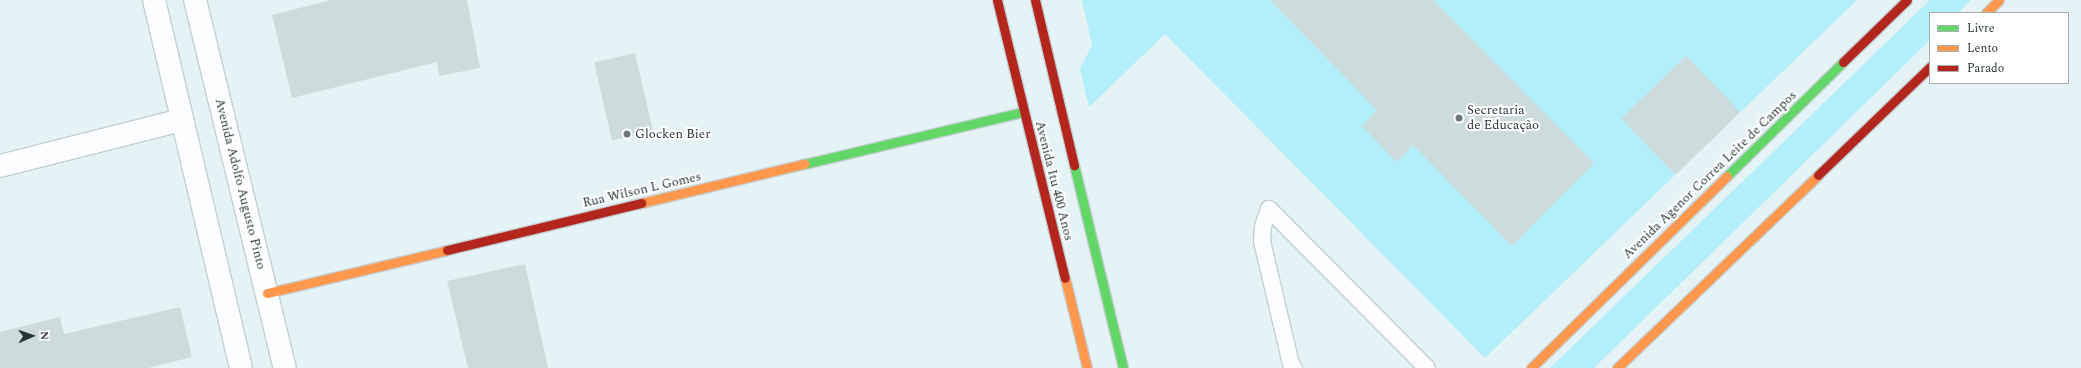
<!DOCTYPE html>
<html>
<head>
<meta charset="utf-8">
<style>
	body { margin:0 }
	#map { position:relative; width:2081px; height:368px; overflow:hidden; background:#e5f3f6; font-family:Spectral,serif }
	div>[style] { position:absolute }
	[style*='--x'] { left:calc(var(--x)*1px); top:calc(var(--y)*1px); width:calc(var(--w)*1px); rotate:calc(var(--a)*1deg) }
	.green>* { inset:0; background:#b2effa }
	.building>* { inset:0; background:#cedbdd; transform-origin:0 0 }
	.roads { filter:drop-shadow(1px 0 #c3cfd2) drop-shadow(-1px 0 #c3cfd2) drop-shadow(0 1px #c3cfd2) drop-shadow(0 -1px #c3cfd2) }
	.lane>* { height:16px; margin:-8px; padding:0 8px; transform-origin:8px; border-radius:8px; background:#fbfdfe }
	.street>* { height:22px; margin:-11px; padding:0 11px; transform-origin:11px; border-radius:11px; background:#fbfdfe }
	.fast>* { height:9px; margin:-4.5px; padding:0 4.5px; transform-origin:4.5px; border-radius:4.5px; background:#63d668 }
	.slow>* { height:9px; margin:-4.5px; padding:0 4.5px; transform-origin:4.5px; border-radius:4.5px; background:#ff974d }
	.jam>* { height:9px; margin:-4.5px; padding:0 4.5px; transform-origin:4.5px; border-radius:4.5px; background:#b3261e }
	.dots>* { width:11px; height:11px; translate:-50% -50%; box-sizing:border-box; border:2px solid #fff; border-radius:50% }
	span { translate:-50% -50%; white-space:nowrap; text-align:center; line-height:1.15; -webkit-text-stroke:4px #fff; paint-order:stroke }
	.poi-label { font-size:13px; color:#283437 }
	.left { translate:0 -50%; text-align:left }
	.street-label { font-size:13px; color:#283437 }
	.legend { position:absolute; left:1929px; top:12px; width:140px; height:72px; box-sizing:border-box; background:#fff; border:1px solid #a9aeaf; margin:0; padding:5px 7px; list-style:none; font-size:12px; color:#283437 }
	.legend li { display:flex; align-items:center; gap:8px; height:20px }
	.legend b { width:20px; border:1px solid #a9aeaf }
	.north { position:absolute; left:12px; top:316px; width:40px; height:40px; -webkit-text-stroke:3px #fff; paint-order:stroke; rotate:88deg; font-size:11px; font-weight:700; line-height:16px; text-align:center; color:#283437 }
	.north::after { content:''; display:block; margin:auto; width:14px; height:18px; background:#283437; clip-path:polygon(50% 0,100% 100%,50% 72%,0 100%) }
</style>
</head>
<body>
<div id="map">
	<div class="green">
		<div style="clip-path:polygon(1082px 0,1857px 0,1485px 358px,1165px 34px,1089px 107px,1080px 69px,1092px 45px)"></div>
		<div style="clip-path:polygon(1930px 0,1971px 0,1958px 13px,1930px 13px,1930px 40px,1594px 368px,1550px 368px)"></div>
	</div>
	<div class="building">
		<div style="clip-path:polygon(331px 0,467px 0,480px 68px,439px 76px,437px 62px,292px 98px,272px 15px)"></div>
		<div style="clip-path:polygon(1270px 0,1433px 0,1594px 163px,1512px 246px,1413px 145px,1397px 162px,1362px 126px,1377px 110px)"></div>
		<div style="left:635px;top:53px;width:80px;height:42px;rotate:77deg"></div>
		<div style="left:1686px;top:56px;width:78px;height:90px;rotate:46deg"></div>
		<div style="clip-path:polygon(525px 264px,548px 368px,468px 368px,447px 281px)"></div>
		<div style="clip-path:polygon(180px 307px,192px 357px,148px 368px,0 368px,0 332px,60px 317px,64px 334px)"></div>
	</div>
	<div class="roads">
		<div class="lane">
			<div style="--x:1294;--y:368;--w:5;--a:-127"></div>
			<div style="--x:1291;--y:364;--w:126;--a:-103.3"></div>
			<div style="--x:1262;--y:241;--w:15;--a:-86"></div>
			<div style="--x:1263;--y:226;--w:18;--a:-71"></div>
			<div style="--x:1269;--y:209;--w:224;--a:45.2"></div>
		</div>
		<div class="street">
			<div style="--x:154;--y:0;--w:378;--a:76.7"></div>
			<div style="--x:195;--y:0;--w:379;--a:76.3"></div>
			<div style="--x:0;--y:166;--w:188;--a:-14.2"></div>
		</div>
		<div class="fast">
			<div style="--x:804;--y:164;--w:225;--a:-13.4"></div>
			<div style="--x:1074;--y:165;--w:209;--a:76.4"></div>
			<div style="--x:1727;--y:176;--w:163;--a:-44.5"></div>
		</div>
		<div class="slow">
			<div style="--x:1986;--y:13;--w:18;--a:-45"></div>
			<div style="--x:641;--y:203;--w:168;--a:-13.5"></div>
			<div style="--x:1065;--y:278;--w:93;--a:76.3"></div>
			<div style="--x:267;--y:293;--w:185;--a:-13.4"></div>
			<div style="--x:1531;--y:368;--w:274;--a:-44.4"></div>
			<div style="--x:1617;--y:368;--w:279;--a:-43.8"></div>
		</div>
		<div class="jam">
			<div style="--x:997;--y:0;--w:286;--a:76.3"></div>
			<div style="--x:1035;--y:0;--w:170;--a:76.7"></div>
			<div style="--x:1843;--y:62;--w:89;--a:-44.1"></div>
			<div style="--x:1818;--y:175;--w:156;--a:-44"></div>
			<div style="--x:447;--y:250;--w:200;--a:-13.6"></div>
		</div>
	</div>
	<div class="dots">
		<div style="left:1459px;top:118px;background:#6a777a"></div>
		<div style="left:627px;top:134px;background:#6a777a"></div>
	</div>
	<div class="poi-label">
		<span class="left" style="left:1467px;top:118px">Secretaria<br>de Educação</span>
		<span class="left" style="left:635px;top:134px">Glocken Bier</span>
	</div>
	<div class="street-label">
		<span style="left:1710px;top:175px;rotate:-44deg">Avenida Agenor Correa Leite de Campos</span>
		<span style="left:1054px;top:181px;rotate:76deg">Avenida Itu 400 Anos</span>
		<span style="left:240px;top:184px;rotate:76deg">Avenida Adolfo Augusto Pinto</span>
		<span style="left:642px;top:190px;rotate:-13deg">Rua Wilson L Gomes</span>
	</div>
	<ul class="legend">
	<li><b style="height:5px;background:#63d668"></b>Livre</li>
	<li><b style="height:5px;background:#ff974d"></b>Lento</li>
	<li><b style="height:5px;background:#b3261e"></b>Parado</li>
	</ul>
	<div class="north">N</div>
</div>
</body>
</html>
